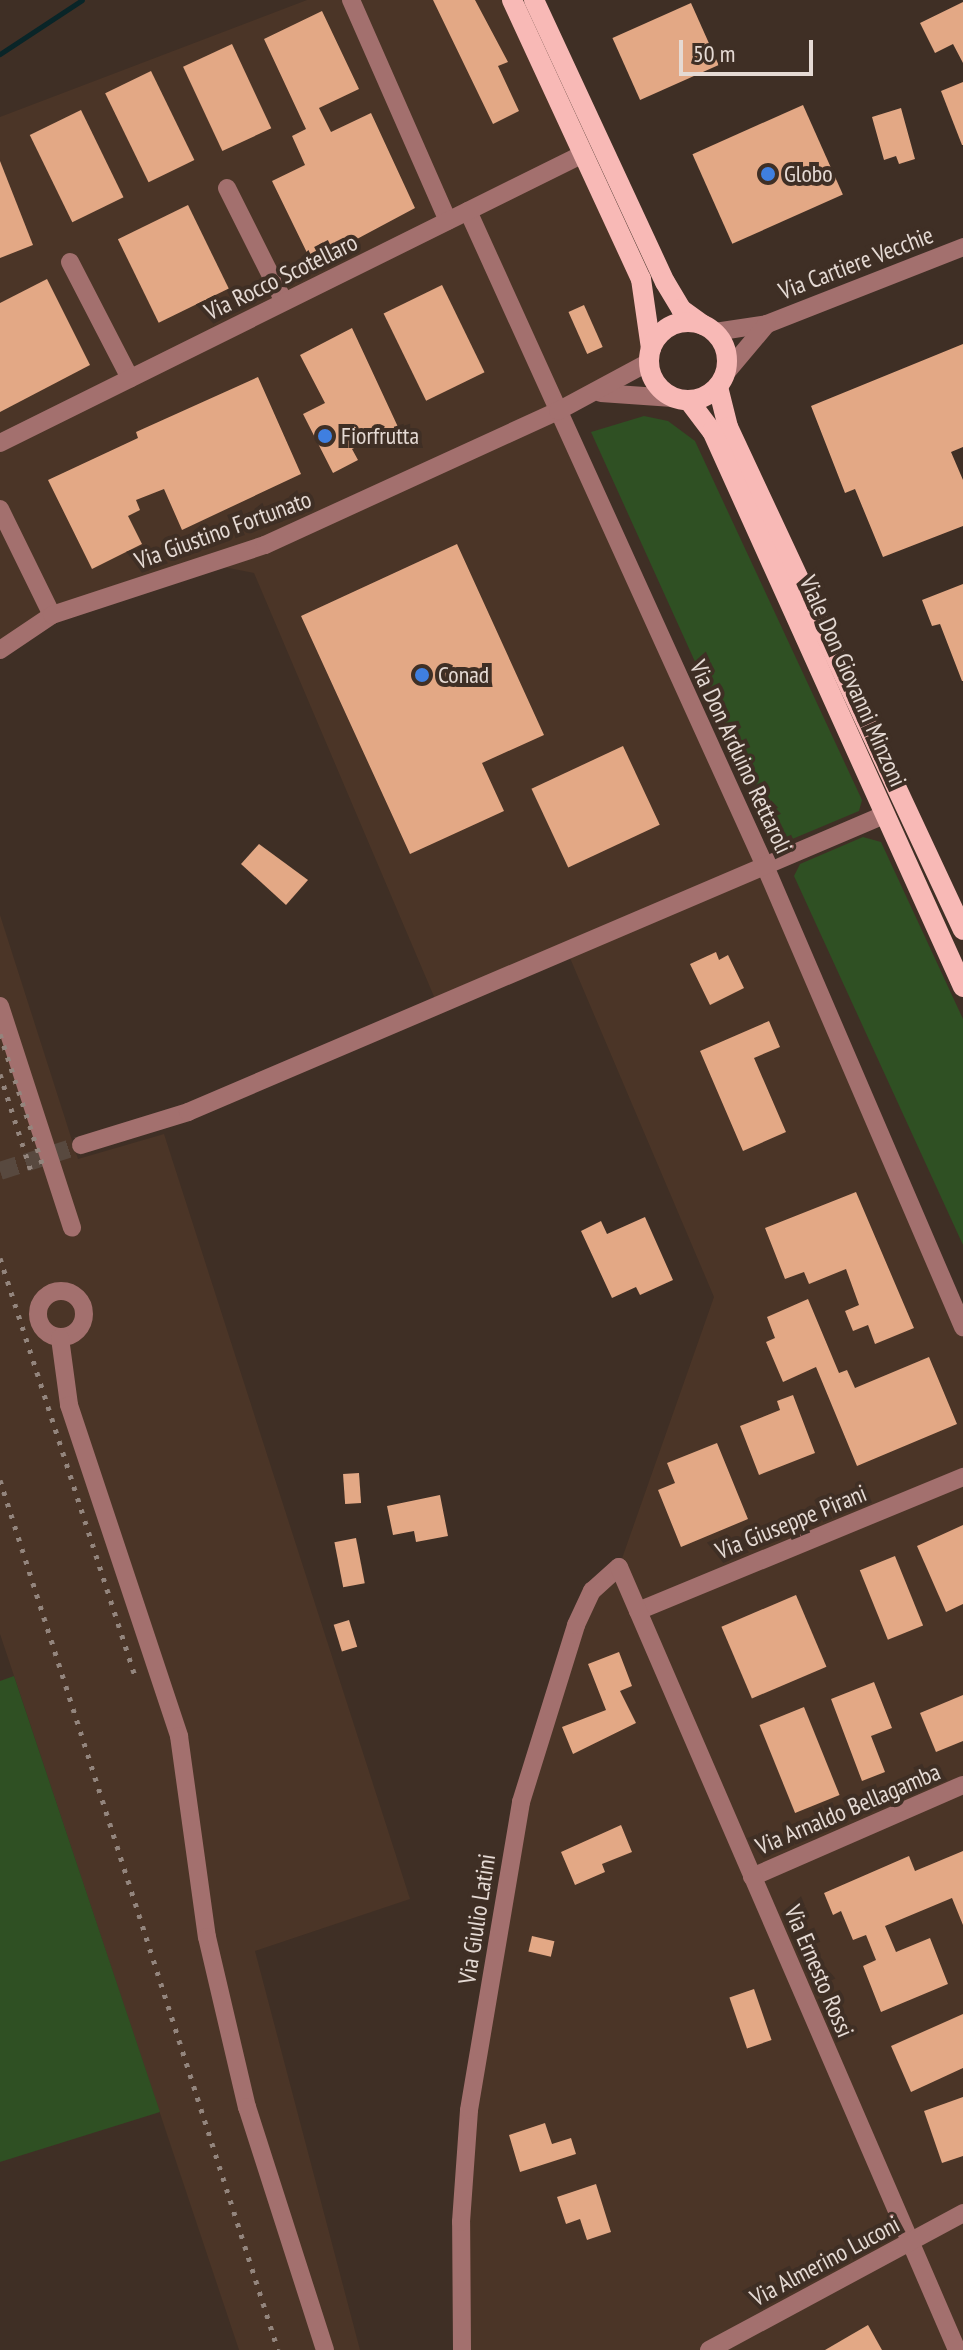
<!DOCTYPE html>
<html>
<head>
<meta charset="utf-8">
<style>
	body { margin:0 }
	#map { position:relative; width:963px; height:2350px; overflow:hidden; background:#3f2f25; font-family:"PT Sans Narrow",sans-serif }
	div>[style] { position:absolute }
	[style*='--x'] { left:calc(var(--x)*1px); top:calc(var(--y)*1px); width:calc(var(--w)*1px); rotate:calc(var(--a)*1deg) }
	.built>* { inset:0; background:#4b3527 }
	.green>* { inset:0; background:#2f5023 }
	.stream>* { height:5px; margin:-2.5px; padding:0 2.5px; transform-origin:2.5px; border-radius:2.5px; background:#092528 }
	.building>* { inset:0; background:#e3a885; transform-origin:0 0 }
	.minor-tunnel>* { height:18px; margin-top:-9px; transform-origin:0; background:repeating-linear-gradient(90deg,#58493f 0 18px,transparent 0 27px) }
	.minor>* { height:18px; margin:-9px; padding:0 9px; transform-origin:9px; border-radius:9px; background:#a3706e }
	.minor>.ring { margin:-9px; padding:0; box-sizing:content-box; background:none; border:18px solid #a3706e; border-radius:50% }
	.major>* { height:20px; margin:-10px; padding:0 10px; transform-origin:10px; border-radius:10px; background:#f8b9b6 }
	.major>.ring { margin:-10px; padding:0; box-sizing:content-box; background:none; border:20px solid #f8b9b6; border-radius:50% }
	.rail>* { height:5px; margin-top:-2.5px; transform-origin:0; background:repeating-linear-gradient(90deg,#93857d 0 4px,transparent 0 12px) }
	.dots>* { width:22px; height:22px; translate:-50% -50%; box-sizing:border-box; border:4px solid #3f2f25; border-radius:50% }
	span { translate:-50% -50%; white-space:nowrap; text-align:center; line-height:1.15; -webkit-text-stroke:8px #3f2f25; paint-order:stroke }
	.poi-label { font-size:24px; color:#e5dad4 }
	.left { translate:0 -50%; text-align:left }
	.street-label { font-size:24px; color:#e5dad4 }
	.scale { position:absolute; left:679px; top:40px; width:134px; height:36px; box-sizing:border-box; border:4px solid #e5dad4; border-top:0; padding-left:10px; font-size:24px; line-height:28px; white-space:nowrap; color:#e5dad4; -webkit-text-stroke:6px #3f2f25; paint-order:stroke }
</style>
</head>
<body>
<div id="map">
	<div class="built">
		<div style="clip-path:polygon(307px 0,512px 0,641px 279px,649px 355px,558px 411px,963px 1327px,963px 2350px,462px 2350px,461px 2222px,521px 1802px,576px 1625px,619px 1567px,714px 1297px,567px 951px,438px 1006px,254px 573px,208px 564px,52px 615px,0 646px,0 117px)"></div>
		<div style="clip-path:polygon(0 915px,78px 1159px,164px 1134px,410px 1899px,255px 1951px,360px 2350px,239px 2350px,0 1634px)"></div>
	</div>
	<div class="green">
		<div style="clip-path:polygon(644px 416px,668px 421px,695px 441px,862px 800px,859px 811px,778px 845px,591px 432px)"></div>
		<div style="clip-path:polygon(863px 837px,881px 842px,963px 1019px,963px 1245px,794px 876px,800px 864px)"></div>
		<div style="clip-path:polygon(14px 1676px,160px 2112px,0 2162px,0 1681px)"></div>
	</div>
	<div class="stream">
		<div style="--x:0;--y:54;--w:98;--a:-33.4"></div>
	</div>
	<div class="building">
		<div style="clip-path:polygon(433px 0,475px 0,508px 62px,498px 66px,519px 111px,493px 124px)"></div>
		<div style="clip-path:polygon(963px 2px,963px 63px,953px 44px,935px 53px,920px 23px)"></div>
		<div style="left:691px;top:3px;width:68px;height:86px;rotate:66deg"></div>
		<div style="clip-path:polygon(322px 11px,359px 89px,319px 108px,331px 132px,371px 113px,415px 208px,312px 263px,272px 181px,305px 165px,292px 136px,306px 129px,264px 39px)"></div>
		<div style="left:232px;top:44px;width:93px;height:54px;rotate:65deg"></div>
		<div style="left:151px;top:71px;width:99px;height:51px;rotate:64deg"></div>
		<div style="clip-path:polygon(963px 82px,963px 145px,962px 145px,941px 91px)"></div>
		<div style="left:803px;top:105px;width:98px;height:121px;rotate:66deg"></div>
		<div style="clip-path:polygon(901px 108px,915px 159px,899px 164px,896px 156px,884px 160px,872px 117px)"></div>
		<div style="left:81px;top:110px;width:97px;height:57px;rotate:64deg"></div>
		<div style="clip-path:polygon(0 161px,33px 245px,0 258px)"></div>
		<div style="left:188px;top:205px;width:93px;height:78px;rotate:64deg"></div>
		<div style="clip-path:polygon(47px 279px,90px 365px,0 412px,0 303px)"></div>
		<div style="left:442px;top:285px;width:97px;height:65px;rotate:64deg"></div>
		<div style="left:584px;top:305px;width:46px;height:17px;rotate:66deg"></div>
		<div style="clip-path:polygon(352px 328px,398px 427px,352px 449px,358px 460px,333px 473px,303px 414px,325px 403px,300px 355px)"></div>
		<div style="clip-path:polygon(963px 344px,963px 447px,951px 452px,963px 480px,963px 526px,883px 557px,855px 489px,845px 493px,811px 406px)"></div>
		<div style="clip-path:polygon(258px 377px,301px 474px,182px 530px,164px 489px,136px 500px,140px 510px,128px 516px,142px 544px,92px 569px,48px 480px,138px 438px,136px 432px)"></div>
		<div style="clip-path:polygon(457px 544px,544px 735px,482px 763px,504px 811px,410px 854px,301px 616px)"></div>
		<div style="clip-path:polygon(963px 584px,963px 681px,962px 681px,940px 624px,932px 626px,922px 600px)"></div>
		<div style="left:623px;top:746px;width:87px;height:101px;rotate:65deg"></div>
		<div style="clip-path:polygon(259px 844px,308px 880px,286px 905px,241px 864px)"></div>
		<div style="clip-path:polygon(716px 952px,719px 960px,728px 955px,744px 988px,710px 1005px,690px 964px)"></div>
		<div style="clip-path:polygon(769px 1021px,780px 1047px,754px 1058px,786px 1132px,743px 1151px,700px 1051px)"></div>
		<div style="clip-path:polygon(856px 1192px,914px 1328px,875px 1344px,868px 1325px,853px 1331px,845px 1311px,859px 1305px,846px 1269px,809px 1284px,804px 1272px,785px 1279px,765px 1228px)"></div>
		<div style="clip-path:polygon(645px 1217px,673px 1280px,640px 1295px,636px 1287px,612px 1298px,581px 1231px,601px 1221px,607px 1234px)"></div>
		<div style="clip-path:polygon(808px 1299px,839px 1373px,847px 1370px,855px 1388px,929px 1357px,957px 1424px,857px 1466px,816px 1367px,783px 1382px,766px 1342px,775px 1338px,767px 1317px)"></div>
		<div style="clip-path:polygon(793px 1395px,815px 1453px,759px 1475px,740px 1426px,780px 1410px,777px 1401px)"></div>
		<div style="clip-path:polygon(717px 1443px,748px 1519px,681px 1547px,658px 1490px,675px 1483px,667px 1463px)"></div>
		<div style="left:359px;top:1473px;width:30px;height:16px;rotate:86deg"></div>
		<div style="clip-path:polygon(440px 1495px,448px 1536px,416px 1542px,414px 1531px,393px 1535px,387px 1506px)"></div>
		<div style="clip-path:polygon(963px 1525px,963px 1604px,946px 1612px,917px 1546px)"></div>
		<div style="left:356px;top:1538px;width:46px;height:22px;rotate:79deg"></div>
		<div style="left:895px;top:1556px;width:75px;height:38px;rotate:68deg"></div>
		<div style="left:796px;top:1595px;width:78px;height:81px;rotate:67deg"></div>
		<div style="left:349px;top:1620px;width:28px;height:16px;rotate:73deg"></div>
		<div style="clip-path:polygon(619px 1652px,632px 1686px,620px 1691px,636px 1723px,573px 1754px,562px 1727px,606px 1710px,588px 1664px)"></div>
		<div style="clip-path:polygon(874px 1682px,892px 1728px,871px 1736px,885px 1772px,862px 1781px,831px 1699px)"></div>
		<div style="clip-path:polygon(963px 1695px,963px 1741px,936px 1752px,920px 1713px)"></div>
		<div style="left:804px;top:1707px;width:95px;height:48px;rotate:68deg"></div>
		<div style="clip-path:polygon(621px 1825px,632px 1852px,602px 1864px,605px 1872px,575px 1885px,561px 1852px)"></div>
		<div style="clip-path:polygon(963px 1851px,963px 1925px,952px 1898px,885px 1926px,896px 1952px,930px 1938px,948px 1984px,881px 2012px,863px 1966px,876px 1960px,866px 1935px,853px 1940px,841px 1911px,833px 1915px,824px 1893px,909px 1856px,915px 1871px)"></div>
		<div style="left:532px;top:1936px;width:23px;height:16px;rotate:13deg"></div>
		<div style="left:754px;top:1989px;width:54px;height:26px;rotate:71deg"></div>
		<div style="clip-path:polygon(963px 2014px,963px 2068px,911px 2092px,891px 2046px)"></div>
		<div style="clip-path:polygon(963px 2097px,963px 2156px,942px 2163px,924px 2111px)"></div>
		<div style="clip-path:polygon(545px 2123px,552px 2144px,571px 2138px,576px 2154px,520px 2172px,509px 2135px)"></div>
		<div style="clip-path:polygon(596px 2184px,611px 2232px,587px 2240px,580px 2219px,566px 2224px,557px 2197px)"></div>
		<div style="clip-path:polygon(868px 2325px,882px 2350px,825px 2350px)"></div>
	</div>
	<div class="minor-tunnel">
		<div style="--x:0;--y:1171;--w:85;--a:-17.8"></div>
	</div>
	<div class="minor">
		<div style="--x:351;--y:0;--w:241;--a:66.3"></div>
		<div style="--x:227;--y:188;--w:127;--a:63.4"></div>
		<div style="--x:468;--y:211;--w:719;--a:65.61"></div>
		<div style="--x:765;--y:866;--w:502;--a:66.76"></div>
		<div style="--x:70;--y:262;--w:131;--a:62.7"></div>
		<div style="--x:715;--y:332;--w:53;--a:-8.7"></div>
		<div style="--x:767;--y:324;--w:211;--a:-21.4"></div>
		<div style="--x:725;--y:374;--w:65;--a:-50"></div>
		<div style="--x:601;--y:393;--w:72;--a:4"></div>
		<div style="--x:0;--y:443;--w:651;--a:-26.37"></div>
		<div style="--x:0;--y:509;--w:118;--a:63.9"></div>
		<div style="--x:0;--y:650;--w:63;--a:-33.9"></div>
		<div style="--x:52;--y:615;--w:224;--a:-18.2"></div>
		<div style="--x:265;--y:545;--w:322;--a:-24.6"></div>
		<div style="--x:558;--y:411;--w:103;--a:-28.3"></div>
		<div style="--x:0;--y:1006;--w:233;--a:72"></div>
		<div style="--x:81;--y:1145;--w:112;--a:-17.1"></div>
		<div style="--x:188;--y:1112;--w:757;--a:-23.11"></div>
		<div class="ring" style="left:38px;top:1291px;width:28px;height:28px"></div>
		<div style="--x:60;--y:1338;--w:68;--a:82.3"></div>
		<div style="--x:69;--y:1405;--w:349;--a:71.6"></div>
		<div style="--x:179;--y:1736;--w:203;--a:82.1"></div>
		<div style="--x:207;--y:1937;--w:175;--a:76.8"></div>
		<div style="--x:247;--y:2107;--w:255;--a:72.2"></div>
		<div style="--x:638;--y:1611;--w:352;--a:-22.4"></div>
		<div style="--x:752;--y:1877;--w:230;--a:-23.6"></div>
		<div style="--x:462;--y:2350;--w:128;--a:-90.4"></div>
		<div style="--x:461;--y:2222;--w:112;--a:-85.9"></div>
		<div style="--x:469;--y:2110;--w:312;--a:-80.4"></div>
		<div style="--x:521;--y:1802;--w:185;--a:-72.7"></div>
		<div style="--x:576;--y:1625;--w:38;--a:-65"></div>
		<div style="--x:592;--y:1591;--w:36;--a:-42"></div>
		<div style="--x:619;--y:1567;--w:853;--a:66.65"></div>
		<div style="--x:709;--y:2350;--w:289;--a:-28.3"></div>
	</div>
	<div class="major">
		<div style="--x:512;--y:0;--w:307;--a:65.2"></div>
		<div style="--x:641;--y:279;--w:70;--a:81.8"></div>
		<div style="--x:534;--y:0;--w:311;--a:65.1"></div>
		<div style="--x:665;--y:282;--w:31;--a:59"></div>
		<div style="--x:681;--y:309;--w:27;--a:36"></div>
		<div class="ring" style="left:649px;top:322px;width:58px;height:58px"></div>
		<div style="--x:718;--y:387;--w:41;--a:76"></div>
		<div style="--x:728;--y:427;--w:555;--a:64.96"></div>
		<div style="--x:689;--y:401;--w:38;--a:53"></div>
		<div style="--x:712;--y:431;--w:610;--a:65.7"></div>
	</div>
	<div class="rail">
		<div style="--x:0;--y:1034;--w:139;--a:72"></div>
		<div style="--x:0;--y:1074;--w:102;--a:72.3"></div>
		<div style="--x:0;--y:1258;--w:443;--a:72.1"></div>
		<div style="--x:0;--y:1480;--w:913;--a:72.28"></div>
	</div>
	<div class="dots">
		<div style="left:768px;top:174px;background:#3f7fe0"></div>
		<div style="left:325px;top:436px;background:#3f7fe0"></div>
		<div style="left:422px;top:675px;background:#3f7fe0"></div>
	</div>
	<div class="poi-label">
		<span class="left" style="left:784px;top:174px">Globo</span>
		<span class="left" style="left:341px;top:436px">Fiorfrutta</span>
		<span class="left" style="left:438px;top:675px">Conad</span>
	</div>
	<div class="street-label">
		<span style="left:856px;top:263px;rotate:-21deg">Via Cartiere Vecchie</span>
		<span style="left:281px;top:277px;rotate:-26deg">Via Rocco Scotellaro</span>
		<span style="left:223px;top:530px;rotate:-20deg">Via Giustino Fortunato</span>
		<span style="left:853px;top:681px;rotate:66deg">Viale Don Giovanni Minzoni</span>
		<span style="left:741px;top:757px;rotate:65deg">Via Don Arduino Rettaroli</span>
		<span style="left:791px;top:1522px;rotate:-22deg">Via Giuseppe Pirani</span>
		<span style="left:848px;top:1809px;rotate:-23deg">Via Arnaldo Bellagamba</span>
		<span style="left:477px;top:1919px;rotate:-81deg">Via Giulio Latini</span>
		<span style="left:819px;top:1971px;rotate:67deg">Via Ernesto Rossi</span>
		<span style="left:825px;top:2261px;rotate:-28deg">Via Almerino Luconi</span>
	</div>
	<div class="scale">50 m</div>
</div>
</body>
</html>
